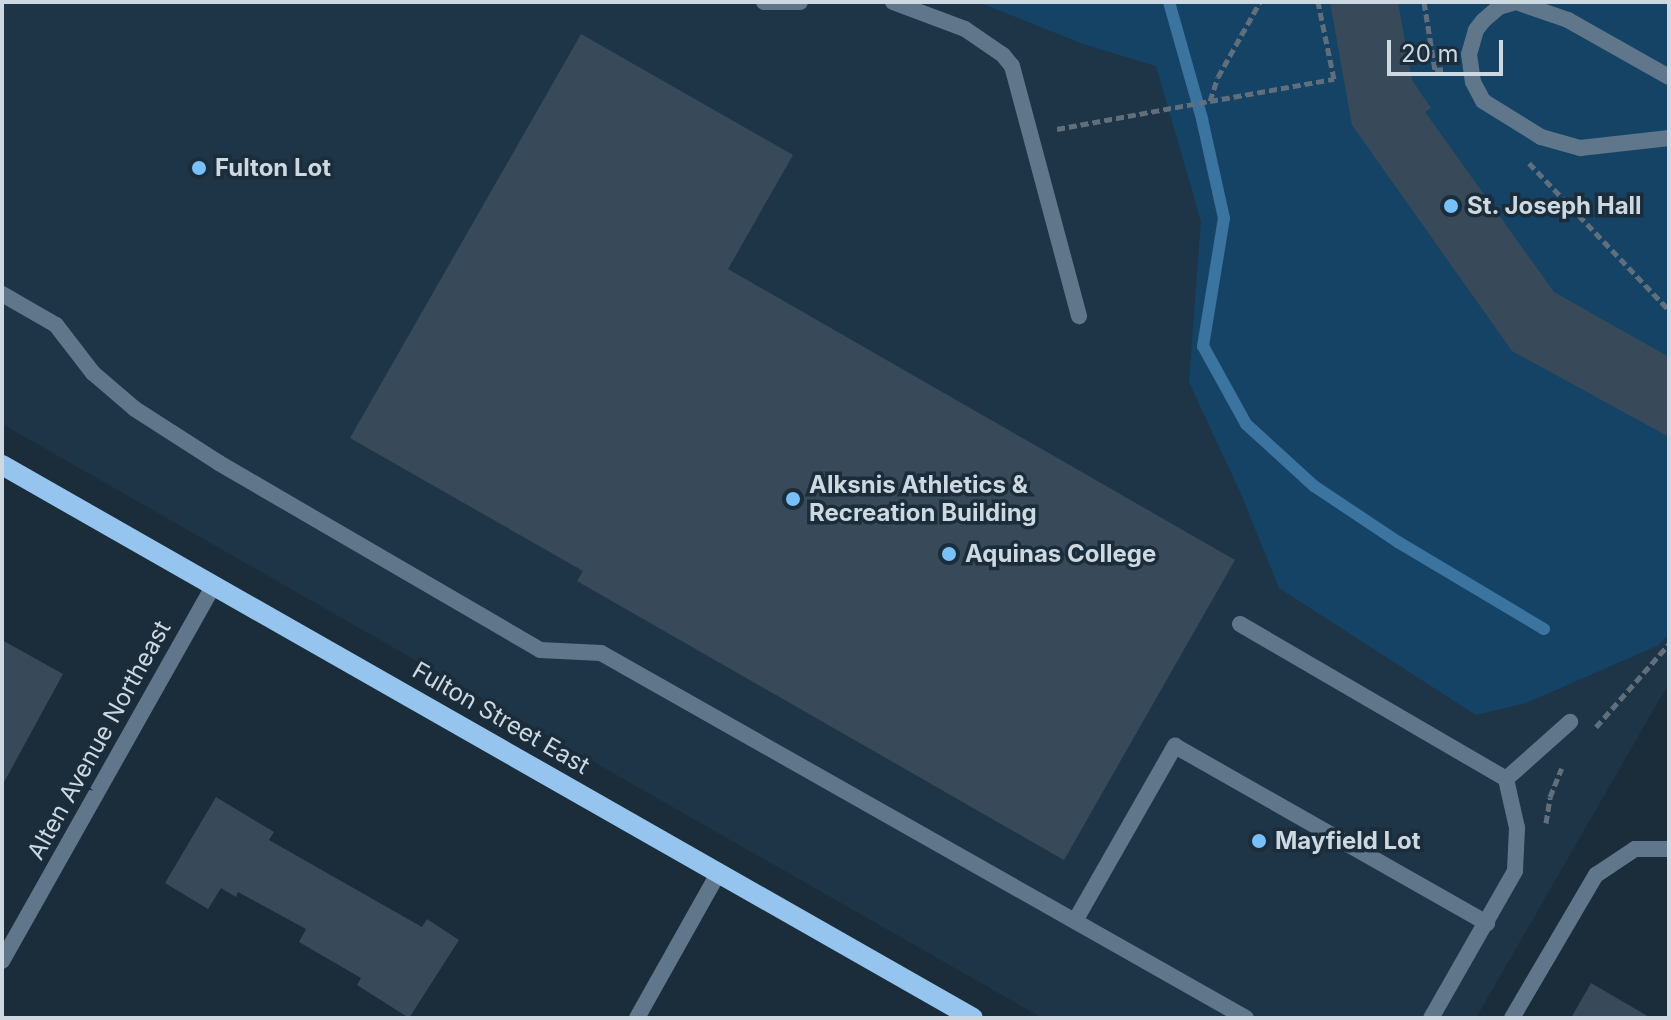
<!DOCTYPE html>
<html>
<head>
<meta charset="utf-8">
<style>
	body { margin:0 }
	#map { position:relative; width:1671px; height:1020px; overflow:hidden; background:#1b2c3a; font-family:Inter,sans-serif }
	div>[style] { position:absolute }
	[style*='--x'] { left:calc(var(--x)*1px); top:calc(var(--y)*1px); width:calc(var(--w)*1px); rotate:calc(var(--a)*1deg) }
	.built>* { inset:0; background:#1e3548 }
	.green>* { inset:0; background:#154365 }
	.stream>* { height:12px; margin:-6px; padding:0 6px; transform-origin:6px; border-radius:6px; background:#3c74a0 }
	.building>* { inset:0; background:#384a59 }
	.path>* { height:5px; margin-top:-2.5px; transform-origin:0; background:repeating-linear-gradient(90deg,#606f7b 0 8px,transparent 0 12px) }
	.service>* { height:16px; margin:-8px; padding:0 8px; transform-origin:8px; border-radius:8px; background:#60778b }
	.minor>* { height:16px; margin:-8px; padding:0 8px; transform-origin:8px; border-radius:8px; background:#60778b }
	.primary>* { height:20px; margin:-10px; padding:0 10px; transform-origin:10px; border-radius:10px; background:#95c5ee }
	.dots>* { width:22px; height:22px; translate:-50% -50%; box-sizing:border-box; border:4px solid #1b2c3a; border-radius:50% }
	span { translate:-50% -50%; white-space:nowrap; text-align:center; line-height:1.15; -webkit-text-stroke:7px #1b2c3a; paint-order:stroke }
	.poi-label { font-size:24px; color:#cdd8e1; font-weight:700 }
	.left { translate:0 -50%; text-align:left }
	.street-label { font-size:24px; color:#cdd8e1 }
	.frame { position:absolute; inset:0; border:4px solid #cdd8e1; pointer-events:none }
	.scale { position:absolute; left:1387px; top:40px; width:116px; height:36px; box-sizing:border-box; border:4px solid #cdd8e1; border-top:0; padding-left:10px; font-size:24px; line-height:28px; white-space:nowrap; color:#cdd8e1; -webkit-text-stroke:6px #1b2c3a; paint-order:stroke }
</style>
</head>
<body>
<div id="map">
	<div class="built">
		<div style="clip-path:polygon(2px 2px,1596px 2px,1669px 44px,1669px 683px,1476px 1018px,1042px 1018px,2px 424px)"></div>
	</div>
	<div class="green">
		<div style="clip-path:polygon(978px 2px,1669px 2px,1669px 633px,1659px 645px,1526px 703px,1476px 715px,1279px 588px,1241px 494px,1189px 382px,1201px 221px,1156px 66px,1083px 44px)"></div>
	</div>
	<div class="stream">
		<div style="--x:1169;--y:2;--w:122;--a:74.2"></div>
		<div style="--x:1202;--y:119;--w:101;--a:77.5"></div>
		<div style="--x:1224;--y:218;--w:130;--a:99.3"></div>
		<div style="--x:1203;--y:346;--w:89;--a:61.1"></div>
		<div style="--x:1246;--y:424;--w:92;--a:42.4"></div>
		<div style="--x:1314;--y:486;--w:101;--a:33.7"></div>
		<div style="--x:1398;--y:542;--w:170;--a:30.8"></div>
	</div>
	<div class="building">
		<div style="clip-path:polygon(1330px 2px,1398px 2px,1412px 80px,1431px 108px,1425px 112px,1554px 292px,1669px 357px,1669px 437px,1512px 351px,1352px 125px)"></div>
		<div style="clip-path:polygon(581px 34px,793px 155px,728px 269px,1235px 560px,1064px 860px,577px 581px,583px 571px,350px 438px)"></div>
		<div style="clip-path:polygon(2px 640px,63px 674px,2px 786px)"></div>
		<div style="clip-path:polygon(216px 797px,274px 832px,269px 840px,422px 927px,427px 919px,459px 940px,409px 1018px,357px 985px,361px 978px,299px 942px,306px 929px,238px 892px,236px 897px,221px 888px,208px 909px,165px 883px)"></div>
		<div style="clip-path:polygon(1591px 983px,1651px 1018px,1571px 1018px)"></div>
	</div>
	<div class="path">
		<div style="--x:1424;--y:2;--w:69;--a:80.8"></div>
		<div style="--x:1435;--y:70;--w:11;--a:-5"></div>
		<div style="--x:1210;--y:101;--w:126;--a:-10.1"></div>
		<div style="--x:1334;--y:79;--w:79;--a:-101.7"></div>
		<div style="--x:1057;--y:129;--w:156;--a:-10.4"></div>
		<div style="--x:1210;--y:101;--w:25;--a:-72"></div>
		<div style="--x:1218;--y:77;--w:86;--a:-60.8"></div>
		<div style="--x:1529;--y:163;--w:203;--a:46.4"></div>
		<div style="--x:1596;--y:727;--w:111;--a:-48.7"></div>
		<div style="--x:1546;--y:823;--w:26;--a:-81"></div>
		<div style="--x:1550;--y:797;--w:31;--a:-68"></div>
	</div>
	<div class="service">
		<div style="--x:1669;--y:77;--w:116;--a:-150.6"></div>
		<div style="--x:1568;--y:20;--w:55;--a:-160.9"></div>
		<div style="--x:1516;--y:2;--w:18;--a:164"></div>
		<div style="--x:1499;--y:7;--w:21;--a:139"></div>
		<div style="--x:1483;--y:21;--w:11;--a:128"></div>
		<div style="--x:1476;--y:30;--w:25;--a:106"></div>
		<div style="--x:1469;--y:54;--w:28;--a:82"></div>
		<div style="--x:1473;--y:82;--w:21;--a:62"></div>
		<div style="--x:1483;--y:101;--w:68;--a:31.8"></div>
		<div style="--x:1541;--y:137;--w:41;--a:15.8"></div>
		<div style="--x:1580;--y:148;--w:90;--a:-6.4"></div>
		<div style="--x:2;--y:294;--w:62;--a:29.9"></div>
		<div style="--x:56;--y:325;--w:61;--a:52.4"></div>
		<div style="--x:93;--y:373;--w:55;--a:40.6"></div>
		<div style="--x:135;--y:409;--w:100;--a:32.7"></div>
		<div style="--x:219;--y:463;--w:371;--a:30.2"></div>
		<div style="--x:540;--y:650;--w:61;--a:2.8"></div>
		<div style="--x:601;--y:653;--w:741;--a:29.51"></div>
		<div style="--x:1240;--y:624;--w:308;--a:30.2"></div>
		<div style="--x:1506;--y:779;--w:50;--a:77.3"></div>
		<div style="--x:1517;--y:828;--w:43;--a:92.7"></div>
		<div style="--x:1515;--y:871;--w:169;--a:119.7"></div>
		<div style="--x:1506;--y:779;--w:86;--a:-41.7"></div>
		<div style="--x:1075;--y:921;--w:202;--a:-60.3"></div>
		<div style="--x:1175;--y:746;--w:359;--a:29.6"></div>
		<div style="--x:1512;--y:1018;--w:166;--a:-59.6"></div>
		<div style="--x:1596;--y:875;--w:47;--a:-33.7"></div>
		<div style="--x:1635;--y:849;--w:34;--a:0"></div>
	</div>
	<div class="minor">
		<div style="--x:764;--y:2;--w:36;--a:0"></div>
		<div style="--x:893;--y:2;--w:77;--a:20.6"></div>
		<div style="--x:965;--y:29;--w:46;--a:34.4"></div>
		<div style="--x:1003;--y:55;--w:14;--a:51"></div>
		<div style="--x:1012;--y:66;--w:259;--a:75"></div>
		<div style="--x:2;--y:961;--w:432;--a:-60.6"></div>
		<div style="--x:637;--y:1018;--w:167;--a:-60.7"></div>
	</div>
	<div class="primary">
		<div style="--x:2;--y:465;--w:1117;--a:29.66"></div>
	</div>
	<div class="dots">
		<div style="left:199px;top:168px;background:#79bff8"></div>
		<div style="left:1451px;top:206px;background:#79bff8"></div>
		<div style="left:793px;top:499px;background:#79bff8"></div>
		<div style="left:949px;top:554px;background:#79bff8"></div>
		<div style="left:1259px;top:841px;background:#79bff8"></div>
	</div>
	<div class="poi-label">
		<span class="left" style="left:215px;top:168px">Fulton Lot</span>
		<span class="left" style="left:1467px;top:206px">St. Joseph Hall</span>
		<span class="left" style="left:809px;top:499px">Alksnis Athletics &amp;<br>Recreation Building</span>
		<span class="left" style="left:965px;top:554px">Aquinas College</span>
		<span class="left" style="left:1275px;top:841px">Mayfield Lot</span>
	</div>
	<div class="street-label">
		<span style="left:501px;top:718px;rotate:30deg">Fulton Street East</span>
		<span style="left:99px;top:740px;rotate:-61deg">Alten Avenue Northeast</span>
	</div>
	<div class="frame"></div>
	<div class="scale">20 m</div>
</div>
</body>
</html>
